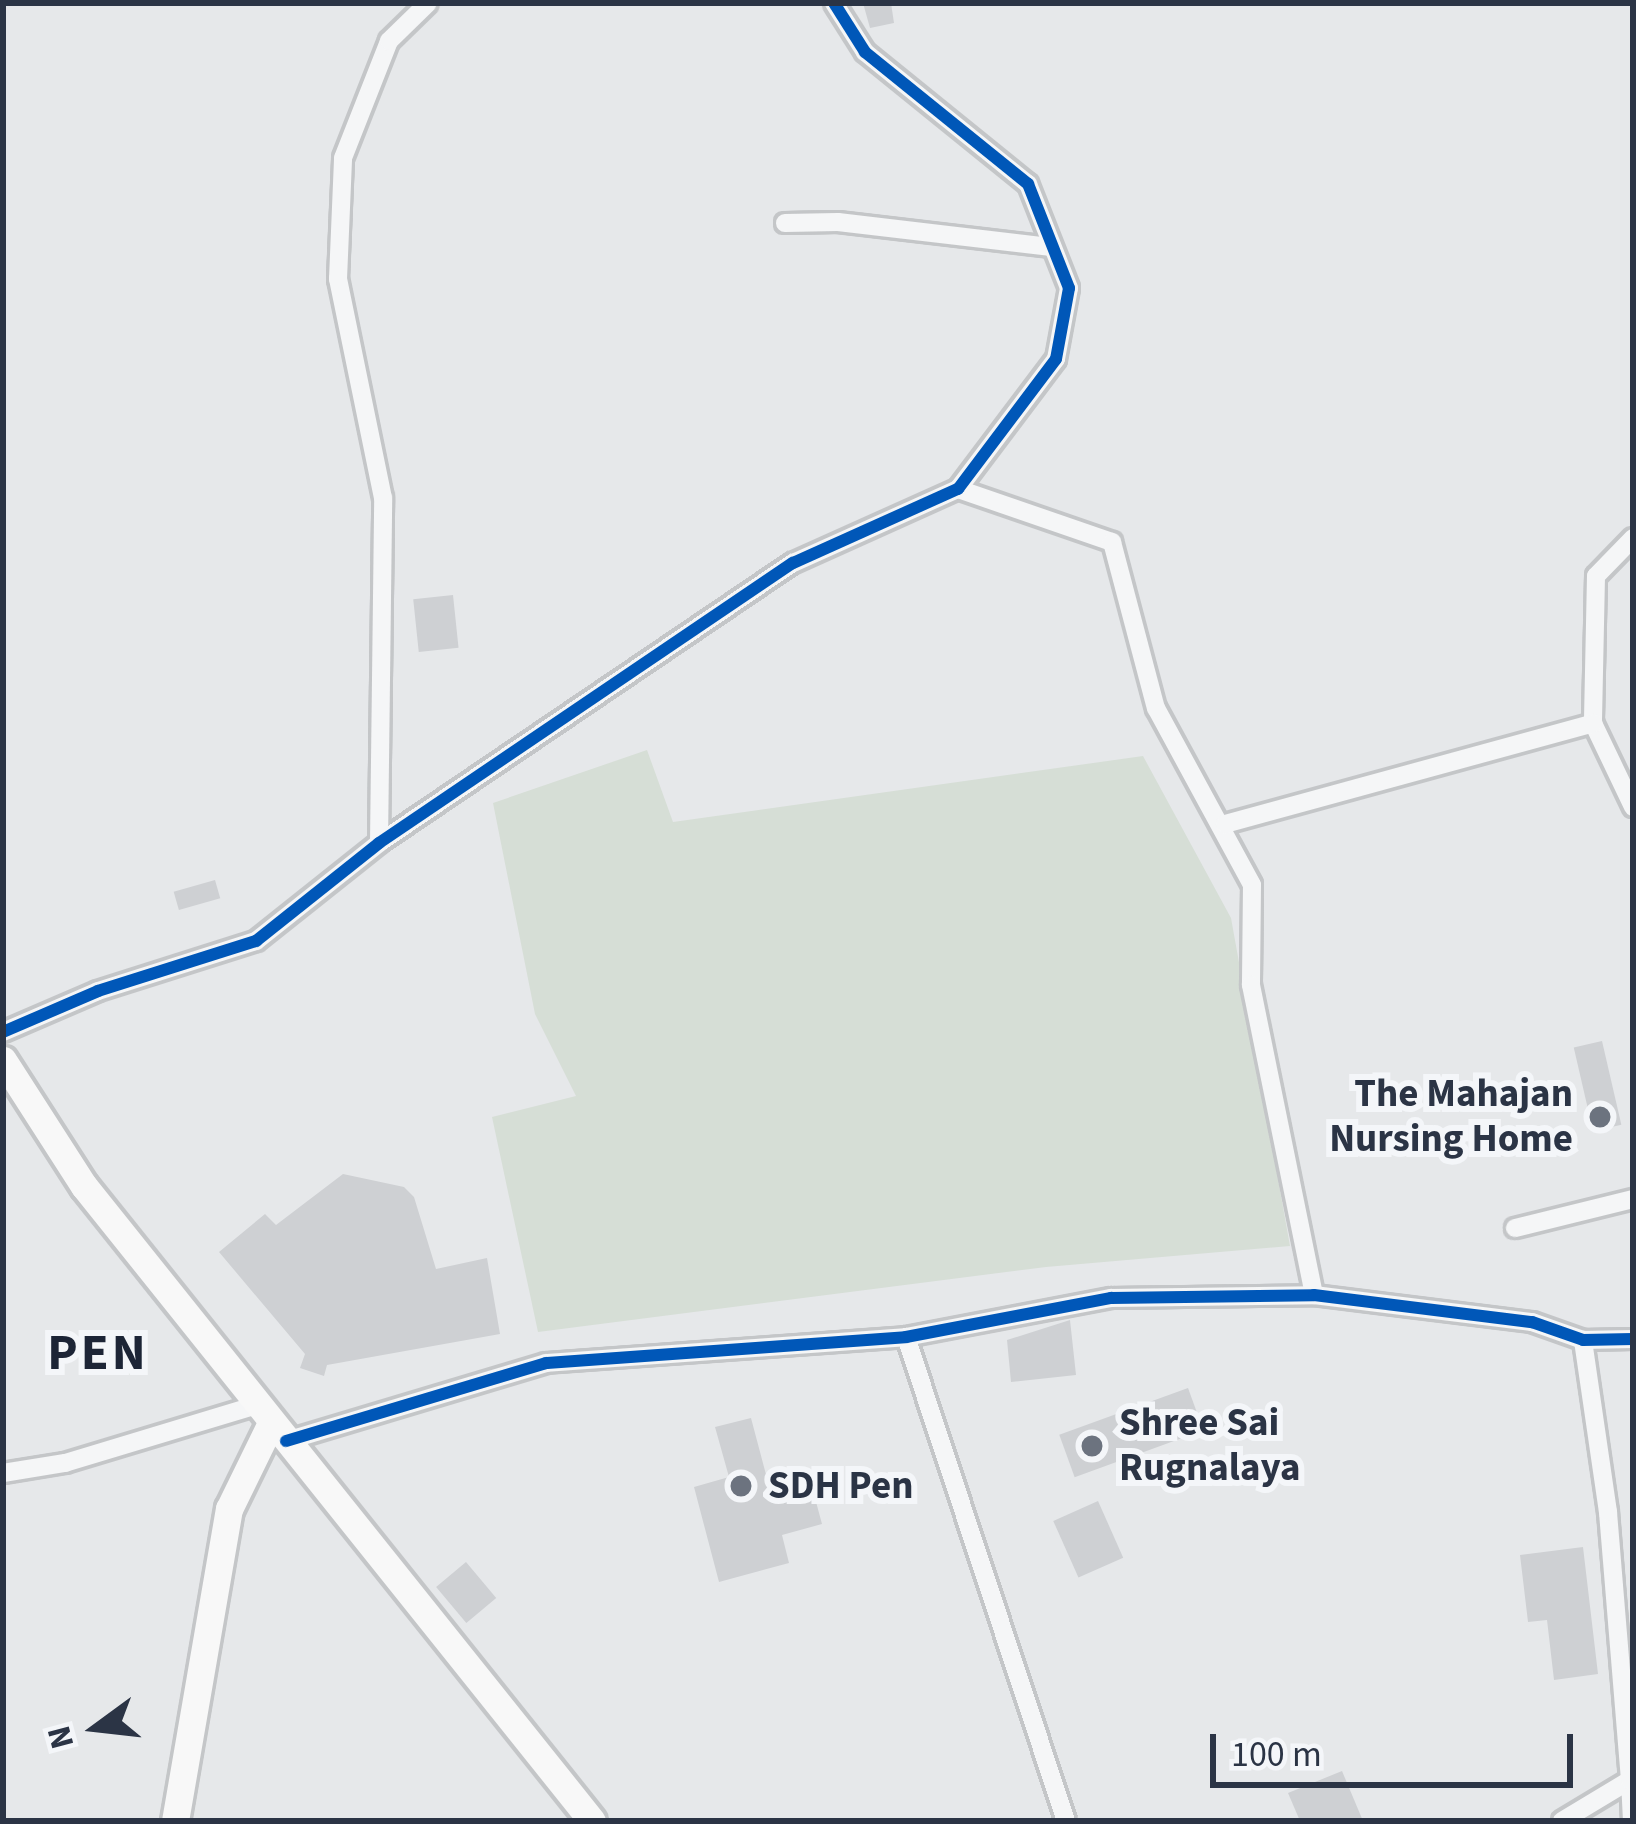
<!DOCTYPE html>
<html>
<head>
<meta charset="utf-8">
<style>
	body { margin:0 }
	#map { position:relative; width:1636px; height:1824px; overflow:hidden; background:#e6e8ea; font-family:"Source Sans 3",sans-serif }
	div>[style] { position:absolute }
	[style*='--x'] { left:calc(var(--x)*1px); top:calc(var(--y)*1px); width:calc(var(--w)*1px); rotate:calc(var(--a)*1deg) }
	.green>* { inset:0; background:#d6ded6 }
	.building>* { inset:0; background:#ced0d3; transform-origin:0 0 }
	.roads { filter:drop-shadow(3px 0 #c4c6c8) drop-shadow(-3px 0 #c4c6c8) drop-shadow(0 3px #c4c6c8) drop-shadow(0 -3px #c4c6c8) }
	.minor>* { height:18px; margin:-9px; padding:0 9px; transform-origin:9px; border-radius:9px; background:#f5f6f7 }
	.secondary>* { height:27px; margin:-13.5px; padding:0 13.5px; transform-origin:13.5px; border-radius:13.5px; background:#f8f8f8 }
	.cycleway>* { height:12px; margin:-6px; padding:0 6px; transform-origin:6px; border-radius:6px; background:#0057b8 }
	.dots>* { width:33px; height:33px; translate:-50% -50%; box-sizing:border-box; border:6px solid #f4f6f9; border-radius:50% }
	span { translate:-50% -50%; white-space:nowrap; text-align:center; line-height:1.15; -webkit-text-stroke:12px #f4f6f9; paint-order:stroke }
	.poi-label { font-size:39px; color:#2b3445; font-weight:700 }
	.right { translate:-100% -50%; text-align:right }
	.left { translate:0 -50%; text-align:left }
	.district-label { font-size:51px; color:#1d2536; font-weight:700; letter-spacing:3px }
	.frame { position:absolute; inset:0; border:6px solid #2b3445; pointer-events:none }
	.north { position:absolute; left:36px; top:1668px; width:120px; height:120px; -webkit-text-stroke:9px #f4f6f9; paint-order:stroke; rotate:255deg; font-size:33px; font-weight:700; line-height:48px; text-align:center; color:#2b3445 }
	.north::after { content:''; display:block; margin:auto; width:42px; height:54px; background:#2b3445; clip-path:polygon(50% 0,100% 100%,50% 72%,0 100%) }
	.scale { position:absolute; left:1210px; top:1734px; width:363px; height:54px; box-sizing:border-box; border:6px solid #2b3445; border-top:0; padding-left:15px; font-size:36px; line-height:42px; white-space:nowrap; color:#2b3445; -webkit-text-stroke:9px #f4f6f9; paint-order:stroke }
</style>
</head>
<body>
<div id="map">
	<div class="green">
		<div style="clip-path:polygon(647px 750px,673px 822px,1143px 756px,1231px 918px,1290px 1246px,1046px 1267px,538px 1332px,492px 1117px,576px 1096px,535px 1014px,493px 803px)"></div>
	</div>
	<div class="building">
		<div style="clip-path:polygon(863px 3px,891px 3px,894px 23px,870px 28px)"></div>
		<div style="left:453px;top:595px;width:53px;height:40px;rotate:84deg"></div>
		<div style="left:215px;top:880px;width:19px;height:43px;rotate:74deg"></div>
		<div style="left:1602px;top:1041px;width:86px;height:29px;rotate:77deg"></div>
		<div style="clip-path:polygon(343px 1174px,404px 1187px,414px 1197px,436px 1269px,487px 1258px,500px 1334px,327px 1365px,324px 1376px,300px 1368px,305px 1354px,219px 1252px,265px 1214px,276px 1225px)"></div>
		<div style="clip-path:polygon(1070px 1320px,1076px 1375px,1011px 1382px,1007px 1340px)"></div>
		<div style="left:1188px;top:1388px;width:45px;height:137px;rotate:70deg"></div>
		<div style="clip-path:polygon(751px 1418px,772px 1497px,812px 1487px,822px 1524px,782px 1535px,789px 1563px,719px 1582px,694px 1487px,729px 1477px,715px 1427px)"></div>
		<div style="left:1098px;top:1501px;width:62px;height:49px;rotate:66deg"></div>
		<div style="clip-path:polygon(1583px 1547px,1598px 1674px,1554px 1680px,1547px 1620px,1528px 1622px,1520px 1555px)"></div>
		<div style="left:466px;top:1562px;width:47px;height:39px;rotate:50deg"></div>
		<div style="clip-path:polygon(1342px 1771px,1363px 1821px,1300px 1821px,1288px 1793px)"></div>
	</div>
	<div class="roads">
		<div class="minor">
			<div style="--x:785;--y:223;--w:53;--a:-1.1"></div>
			<div style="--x:838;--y:222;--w:215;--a:6.7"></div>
			<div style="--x:958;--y:489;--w:163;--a:19"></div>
			<div style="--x:1112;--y:542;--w:172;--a:75.2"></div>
			<div style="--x:1156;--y:708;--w:201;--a:61.5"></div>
			<div style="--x:1252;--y:885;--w:100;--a:90.6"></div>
			<div style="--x:1251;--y:985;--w:316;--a:78.5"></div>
			<div style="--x:1633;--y:538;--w:53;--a:134.2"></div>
			<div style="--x:1596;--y:576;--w:147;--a:91.2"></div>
			<div style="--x:1593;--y:723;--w:93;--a:64.5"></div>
			<div style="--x:1225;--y:824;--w:382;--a:-15.3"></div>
			<div style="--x:379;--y:843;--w:345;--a:-89.3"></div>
			<div style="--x:383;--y:498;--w:224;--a:-101.6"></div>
			<div style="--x:338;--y:279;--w:121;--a:-87.6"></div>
			<div style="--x:343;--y:158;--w:126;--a:-68.5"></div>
			<div style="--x:389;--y:41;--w:54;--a:-44.3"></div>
			<div style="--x:3;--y:1032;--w:103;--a:-23.3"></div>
			<div style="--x:98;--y:991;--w:166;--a:-17.6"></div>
			<div style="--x:256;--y:941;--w:157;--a:-38.5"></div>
			<div style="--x:379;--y:843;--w:500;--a:-34.1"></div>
			<div style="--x:793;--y:563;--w:181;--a:-24.2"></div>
			<div style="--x:958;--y:489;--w:163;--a:-53"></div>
			<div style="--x:1056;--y:359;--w:72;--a:-79.6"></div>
			<div style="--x:1069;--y:288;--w:112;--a:-111.5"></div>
			<div style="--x:1028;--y:184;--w:210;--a:-141"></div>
			<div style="--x:865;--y:52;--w:58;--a:-122.3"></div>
			<div style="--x:1515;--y:1228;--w:122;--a:-13.8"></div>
			<div style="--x:906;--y:1337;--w:510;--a:71.71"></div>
			<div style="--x:286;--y:1441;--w:271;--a:-16.7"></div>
			<div style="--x:546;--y:1363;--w:361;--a:-4.1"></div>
			<div style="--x:906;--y:1337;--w:209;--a:-10.8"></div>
			<div style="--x:1111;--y:1298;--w:203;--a:-0.8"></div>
			<div style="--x:1314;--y:1295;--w:220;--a:7.1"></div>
			<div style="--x:1532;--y:1322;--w:54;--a:19.4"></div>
			<div style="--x:1583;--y:1340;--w:50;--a:-1.1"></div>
			<div style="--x:3;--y:1473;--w:63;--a:-9.2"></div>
			<div style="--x:65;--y:1463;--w:201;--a:-16.8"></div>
			<div style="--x:1630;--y:1780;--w:41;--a:87.2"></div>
			<div style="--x:1562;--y:1821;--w:79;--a:-31.1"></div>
			<div style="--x:1630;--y:1780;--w:269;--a:-94.7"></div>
			<div style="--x:1608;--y:1512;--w:174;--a:-98.3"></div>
		</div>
		<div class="secondary">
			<div style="--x:3;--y:1060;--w:150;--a:57.3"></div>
			<div style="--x:84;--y:1186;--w:813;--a:51.34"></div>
			<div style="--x:175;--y:1821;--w:317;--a:-80.2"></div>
			<div style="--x:229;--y:1509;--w:96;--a:-64"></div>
		</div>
	</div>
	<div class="cycleway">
		<div style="--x:3;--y:1032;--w:103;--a:-23.3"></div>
		<div style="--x:98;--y:991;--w:166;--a:-17.6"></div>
		<div style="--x:256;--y:941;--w:157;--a:-38.5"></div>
		<div style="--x:379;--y:843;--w:500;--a:-34.1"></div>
		<div style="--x:793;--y:563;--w:181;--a:-24.2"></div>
		<div style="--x:958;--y:489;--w:163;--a:-53"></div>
		<div style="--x:1056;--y:359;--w:72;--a:-79.6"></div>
		<div style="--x:1069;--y:288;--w:112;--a:-111.5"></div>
		<div style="--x:1028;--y:184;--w:210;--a:-141"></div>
		<div style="--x:865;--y:52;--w:58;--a:-122.3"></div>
		<div style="--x:286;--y:1441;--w:271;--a:-16.7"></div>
		<div style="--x:546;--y:1363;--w:361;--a:-4.1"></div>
		<div style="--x:906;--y:1337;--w:209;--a:-10.8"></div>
		<div style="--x:1111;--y:1298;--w:203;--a:-0.8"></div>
		<div style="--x:1314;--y:1295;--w:220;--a:7.1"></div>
		<div style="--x:1532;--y:1322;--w:54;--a:19.4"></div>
		<div style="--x:1583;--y:1340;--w:50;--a:-1.1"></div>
	</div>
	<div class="dots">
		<div style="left:1600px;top:1117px;background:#6c737f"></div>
		<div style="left:1092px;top:1446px;background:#6c737f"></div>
		<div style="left:741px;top:1486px;background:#6c737f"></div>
	</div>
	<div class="poi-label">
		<span class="right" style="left:1573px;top:1117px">The Mahajan<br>Nursing Home</span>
		<span class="left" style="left:1119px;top:1446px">Shree Sai<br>Rugnalaya</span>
		<span class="left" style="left:768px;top:1486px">SDH Pen</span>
	</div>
	<div class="district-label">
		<span style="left:98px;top:1353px">PEN</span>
	</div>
	<div class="frame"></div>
	<div class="north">N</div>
	<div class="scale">100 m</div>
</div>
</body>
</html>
